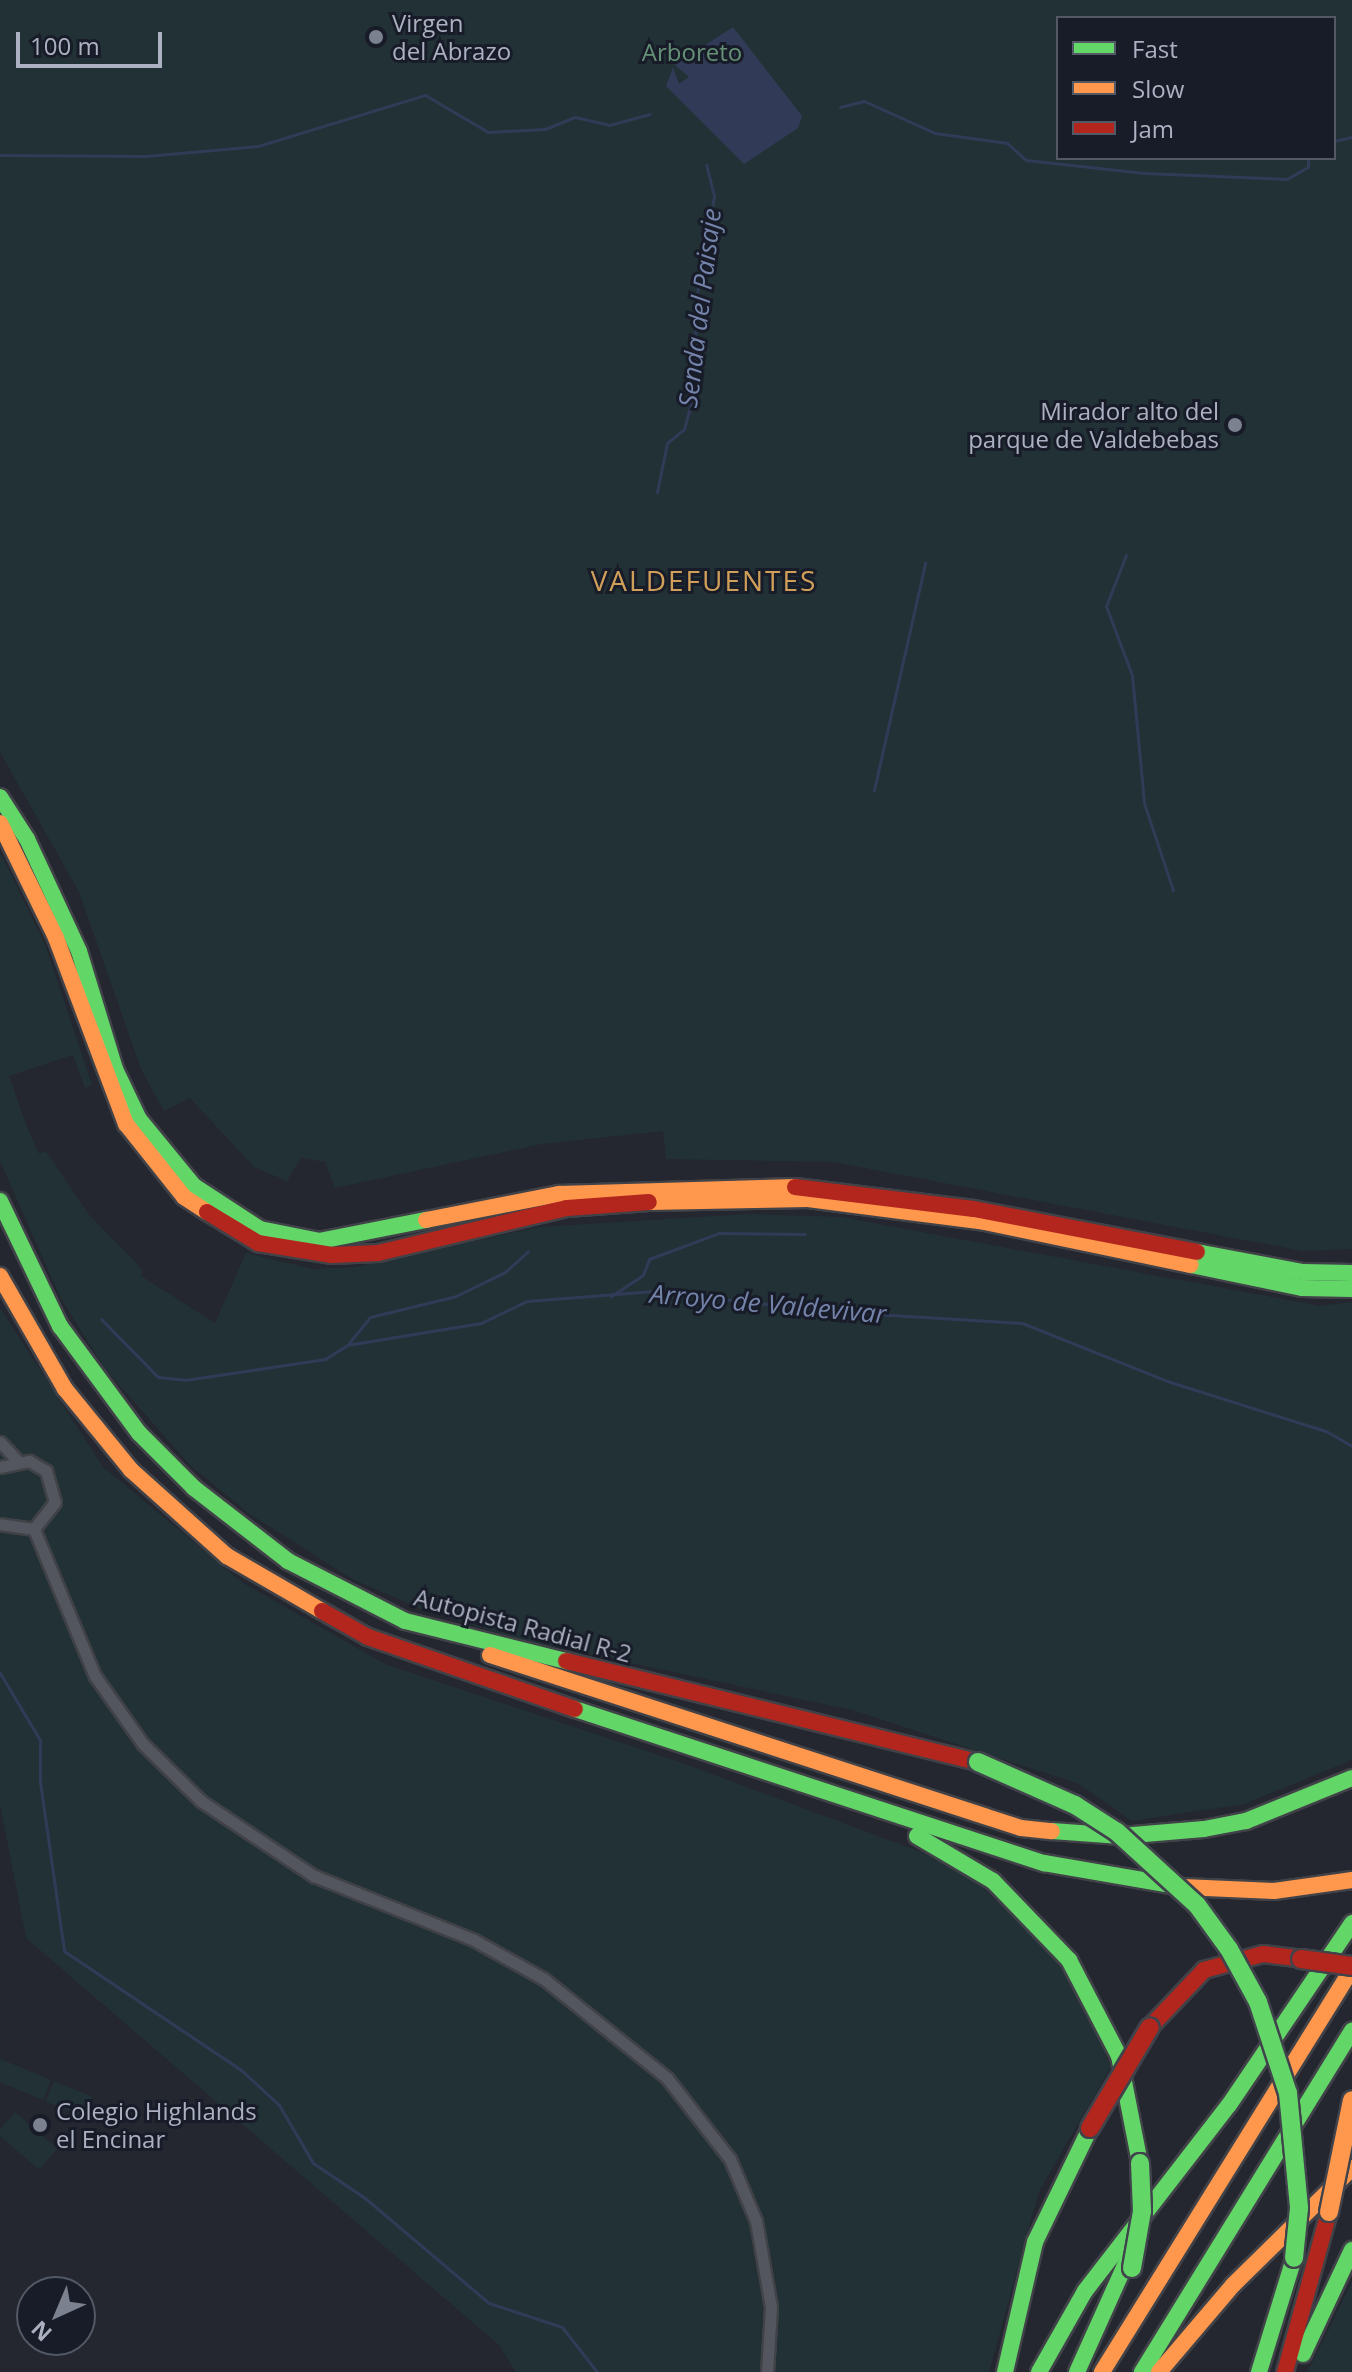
<!DOCTYPE html>
<html>
<head>
<meta charset="utf-8">
<style>
	body { margin:0 }
	#map { position:relative; width:1352px; height:2372px; overflow:hidden; background:#24272f; font-family:"Open Sans",sans-serif }
	div>[style] { position:absolute }
	[style*='--x'] { left:calc(var(--x)*1px); top:calc(var(--y)*1px); width:calc(var(--w)*1px); rotate:calc(var(--a)*1deg) }
	.green>* { inset:0; background:#223135; transform-origin:0 0 }
	.water>* { inset:0; background:#313b58 }
	.stream>* { height:3px; margin:-1.5px; padding:0 1.5px; transform-origin:1.5px; border-radius:1.5px; background:#313b58 }
	.roads { filter:drop-shadow(2px 0 #404248) drop-shadow(-2px 0 #404248) drop-shadow(0 2px #404248) drop-shadow(0 -2px #404248) }
	.street>* { height:11px; margin:-5.5px; padding:0 5.5px; transform-origin:5.5px; border-radius:5.5px; background:#53565e }
	.fast>* { height:16px; margin:-8px; padding:0 8px; transform-origin:8px; border-radius:8px; background:#63d668 }
	.slow>* { height:16px; margin:-8px; padding:0 8px; transform-origin:8px; border-radius:8px; background:#ff974d }
	.jam>* { height:16px; margin:-8px; padding:0 8px; transform-origin:8px; border-radius:8px; background:#b3261e }
	.bridges { filter:drop-shadow(2px 0 #40434b) drop-shadow(-2px 0 #40434b) drop-shadow(0 2px #40434b) drop-shadow(0 -2px #40434b) }
	.fast-bridge>* { height:18px; margin:-9px; padding:0 9px; transform-origin:9px; border-radius:9px; background:#63d668 }
	.slow-bridge>* { height:18px; margin:-9px; padding:0 9px; transform-origin:9px; border-radius:9px; background:#ff974d }
	.jam-bridge>* { height:18px; margin:-9px; padding:0 9px; transform-origin:9px; border-radius:9px; background:#b3261e }
	.dots>* { width:22px; height:22px; translate:-50% -50%; box-sizing:border-box; border:4px solid #181c29; border-radius:50% }
	span { translate:-50% -50%; white-space:nowrap; text-align:center; line-height:1.15; -webkit-text-stroke:6px #181c29; paint-order:stroke }
	.poi-label { font-size:24px; color:#acb1c2 }
	.left { translate:0 -50%; text-align:left }
	.right { translate:-100% -50%; text-align:right }
	.park-label { font-size:24px; color:#649176 }
	.street-label { font-size:24px; color:#acb1c2 }
	.water-label { font-size:26px; color:#7483aa; font-style:italic }
	.quarter-label { font-size:28px; color:#d09f59; letter-spacing:2px }
	.legend { position:absolute; left:1056px; top:16px; width:280px; height:144px; box-sizing:border-box; background:#181c29; border:2px solid #535866; margin:0; padding:10px 14px; list-style:none; font-size:24px; color:#acb1c2 }
	.legend li { display:flex; align-items:center; gap:16px; height:40px }
	.legend b { width:40px; border:2px solid #535866 }
	.north { position:absolute; left:16px; top:2276px; width:80px; height:80px; box-sizing:border-box; background:#181c29; border:2px solid #535866; border-radius:50%; rotate:224deg; font-size:22px; font-weight:700; line-height:32px; text-align:center; color:#acb1c2 }
	.north::after { content:''; display:block; margin:auto; width:28px; height:36px; background:#7c818f; clip-path:polygon(50% 0,100% 100%,50% 72%,0 100%) }
	.scale { position:absolute; left:16px; top:32px; width:146px; height:36px; box-sizing:border-box; border:4px solid #acb1c2; border-top:0; padding-left:10px; font-size:24px; line-height:28px; white-space:nowrap; color:#acb1c2; -webkit-text-stroke:6px #181c29; paint-order:stroke }
</style>
</head>
<body>
<div id="map">
	<div class="green">
		<div style="clip-path:polygon(evenodd,0 0,1352px 0,1352px 1249px,1303px 1251px,833px 1162px,666px 1159px,663px 1131px,542px 1144px,335px 1188px,325px 1162px,301px 1158px,287px 1181px,254px 1167px,190px 1098px,164px 1111px,141px 1069px,79px 892px,0 752px,0 0,1058px 18px,1334px 18px,1334px 158px,1058px 158px,1058px 18px)"></div>
		<div style="clip-path:polygon(0 852px,45px 944px,92px 1085px,85px 1088px,73px 1055px,9px 1076px,27px 1127px,39px 1154px,46px 1151px,90px 1216px,143px 1270px,141px 1276px,215px 1323px,246px 1253px,313px 1269px,355px 1267px,539px 1227px,747px 1214px,841px 1217px,1320px 1306px,1352px 1302px,1352px 1760px,1244px 1804px,1132px 1821px,1079px 1784px,852px 1710px,513px 1638px,424px 1610px,354px 1580px,248px 1513px,190px 1465px,105px 1369px,60px 1297px,0 1161px)"></div>
		<div style="clip-path:polygon(0 1308px,103px 1467px,243px 1583px,385px 1664px,677px 1761px,926px 1854px,974px 1880px,1049px 1949px,1082px 1999px,1111px 2067px,1039px 2191px,989px 2372px,516px 2372px,499px 2345px,26px 1938px,0 1804px)"></div>
		<div style="clip-path:polygon(0 2059px,51px 2080px,43px 2100px,0 2082px)"></div>
		<div style="left:54px;top:2081px;width:42px;height:22px;rotate:22deg"></div>
		<div style="left:15px;top:2112px;width:56px;height:28px;rotate:41deg"></div>
		<div style="clip-path:polygon(1352px 2282px,1352px 2372px,1307px 2372px,1315px 2357px)"></div>
	</div>
	<div class="water">
		<div style="clip-path:polygon(733px 27px,802px 116px,798px 128px,744px 164px,666px 86px,673px 67px,679px 84px,689px 77px,675px 65px)"></div>
	</div>
	<div class="stream">
		<div style="--x:840;--y:107;--w:25;--a:-14"></div>
		<div style="--x:864;--y:101;--w:78;--a:24.3"></div>
		<div style="--x:935;--y:133;--w:73;--a:7.9"></div>
		<div style="--x:1007;--y:143;--w:25;--a:42"></div>
		<div style="--x:1026;--y:160;--w:119;--a:6.3"></div>
		<div style="--x:1144;--y:173;--w:143;--a:2.4"></div>
		<div style="--x:1287;--y:179;--w:24;--a:-30"></div>
		<div style="--x:1308;--y:167;--w:9;--a:-90"></div>
		<div style="--x:1334;--y:141;--w:18;--a:-13"></div>
		<div style="--x:0;--y:155;--w:146;--a:0.4"></div>
		<div style="--x:146;--y:156;--w:112;--a:-5.1"></div>
		<div style="--x:258;--y:146;--w:175;--a:-17"></div>
		<div style="--x:425;--y:95;--w:73;--a:30.4"></div>
		<div style="--x:488;--y:132;--w:57;--a:-3"></div>
		<div style="--x:545;--y:129;--w:32;--a:-22"></div>
		<div style="--x:575;--y:117;--w:35;--a:13"></div>
		<div style="--x:609;--y:125;--w:42;--a:-15"></div>
		<div style="--x:657;--y:492;--w:50;--a:-78.5"></div>
		<div style="--x:667;--y:443;--w:22;--a:-39"></div>
		<div style="--x:684;--y:429;--w:46;--a:-74.7"></div>
		<div style="--x:696;--y:385;--w:79;--a:-90.7"></div>
		<div style="--x:695;--y:306;--w:112;--a:-80.2"></div>
		<div style="--x:714;--y:196;--w:32;--a:-104"></div>
		<div style="--x:1126;--y:555;--w:55;--a:111.4"></div>
		<div style="--x:1106;--y:606;--w:74;--a:69.4"></div>
		<div style="--x:1132;--y:675;--w:129;--a:84.6"></div>
		<div style="--x:1144;--y:803;--w:92;--a:71.6"></div>
		<div style="--x:874;--y:790;--w:233;--a:-77.3"></div>
		<div style="--x:611;--y:1296;--w:38;--a:-33"></div>
		<div style="--x:643;--y:1275;--w:17;--a:-69"></div>
		<div style="--x:649;--y:1259;--w:75;--a:-20.4"></div>
		<div style="--x:719;--y:1233;--w:86;--a:0.7"></div>
		<div style="--x:101;--y:1319;--w:81;--a:45.5"></div>
		<div style="--x:158;--y:1377;--w:27;--a:6"></div>
		<div style="--x:185;--y:1380;--w:142;--a:-8.5"></div>
		<div style="--x:325;--y:1359;--w:26;--a:-32"></div>
		<div style="--x:347;--y:1345;--w:136;--a:-9.3"></div>
		<div style="--x:481;--y:1323;--w:51;--a:-25.6"></div>
		<div style="--x:527;--y:1301;--w:127;--a:-4.5"></div>
		<div style="--x:654;--y:1291;--w:173;--a:6.6"></div>
		<div style="--x:826;--y:1311;--w:196;--a:3.5"></div>
		<div style="--x:1022;--y:1323;--w:156;--a:21.8"></div>
		<div style="--x:1167;--y:1381;--w:167;--a:17.5"></div>
		<div style="--x:1326;--y:1431;--w:30;--a:30"></div>
		<div style="--x:349;--y:1343;--w:33;--a:-51"></div>
		<div style="--x:370;--y:1317;--w:89;--a:-13.7"></div>
		<div style="--x:456;--y:1296;--w:55;--a:-26.1"></div>
		<div style="--x:505;--y:1272;--w:31;--a:-42"></div>
		<div style="--x:0;--y:1673;--w:78;--a:59.2"></div>
		<div style="--x:40;--y:1740;--w:42;--a:90"></div>
		<div style="--x:40;--y:1782;--w:171;--a:81.9"></div>
		<div style="--x:64;--y:1951;--w:213;--a:33.9"></div>
		<div style="--x:241;--y:2070;--w:52;--a:42.6"></div>
		<div style="--x:279;--y:2105;--w:67;--a:59.6"></div>
		<div style="--x:313;--y:2163;--w:63;--a:33.9"></div>
		<div style="--x:365;--y:2198;--w:162;--a:40.3"></div>
		<div style="--x:489;--y:2303;--w:77;--a:18.2"></div>
		<div style="--x:562;--y:2327;--w:57;--a:52.1"></div>
	</div>
	<div class="roads">
		<div class="street">
			<div style="--x:0;--y:1442;--w:26;--a:47"></div>
			<div style="--x:0;--y:1467;--w:30;--a:-12"></div>
			<div style="--x:29;--y:1461;--w:20;--a:30"></div>
			<div style="--x:46;--y:1471;--w:32;--a:74"></div>
			<div style="--x:55;--y:1502;--w:34;--a:128"></div>
			<div style="--x:34;--y:1529;--w:34;--a:-172"></div>
			<div style="--x:34;--y:1529;--w:159;--a:67.5"></div>
			<div style="--x:95;--y:1676;--w:83;--a:54.8"></div>
			<div style="--x:143;--y:1744;--w:81;--a:44.5"></div>
			<div style="--x:201;--y:1801;--w:136;--a:33.6"></div>
			<div style="--x:314;--y:1876;--w:172;--a:21.8"></div>
			<div style="--x:474;--y:1940;--w:80;--a:29.1"></div>
			<div style="--x:544;--y:1979;--w:158;--a:38.8"></div>
			<div style="--x:667;--y:2078;--w:103;--a:52.1"></div>
			<div style="--x:730;--y:2159;--w:67;--a:67.2"></div>
			<div style="--x:756;--y:2221;--w:87;--a:80.1"></div>
			<div style="--x:771;--y:2307;--w:65;--a:93.5"></div>
		</div>
		<div class="fast">
			<div style="--x:0;--y:797;--w:50;--a:57.3"></div>
			<div style="--x:27;--y:839;--w:123;--a:65.1"></div>
			<div style="--x:79;--y:951;--w:123;--a:73"></div>
			<div style="--x:115;--y:1069;--w:55;--a:64.4"></div>
			<div style="--x:139;--y:1119;--w:87;--a:50.6"></div>
			<div style="--x:194;--y:1186;--w:79;--a:33.1"></div>
			<div style="--x:260;--y:1229;--w:60;--a:11.5"></div>
			<div style="--x:319;--y:1241;--w:109;--a:-11.1"></div>
			<div style="--x:0;--y:1201;--w:139;--a:64.4"></div>
			<div style="--x:60;--y:1326;--w:133;--a:53.6"></div>
			<div style="--x:139;--y:1433;--w:78;--a:45"></div>
			<div style="--x:194;--y:1488;--w:119;--a:37.8"></div>
			<div style="--x:288;--y:1561;--w:131;--a:27.1"></div>
			<div style="--x:405;--y:1621;--w:166;--a:14"></div>
			<div style="--x:1197;--y:1252;--w:108;--a:10.7"></div>
			<div style="--x:1303;--y:1272;--w:49;--a:1.2"></div>
			<div style="--x:1191;--y:1265;--w:113;--a:11.7"></div>
			<div style="--x:1302;--y:1288;--w:50;--a:1.1"></div>
			<div style="--x:575;--y:1709;--w:494;--a:18.2"></div>
			<div style="--x:1044;--y:1863;--w:141;--a:9.8"></div>
			<div style="--x:1052;--y:1831;--w:69;--a:4.1"></div>
			<div style="--x:1121;--y:1836;--w:83;--a:-4.8"></div>
			<div style="--x:1204;--y:1829;--w:43;--a:-10.8"></div>
			<div style="--x:1246;--y:1821;--w:114;--a:-22.1"></div>
			<div style="--x:917;--y:1836;--w:88;--a:30.6"></div>
			<div style="--x:993;--y:1881;--w:110;--a:46.1"></div>
			<div style="--x:1069;--y:1960;--w:108;--a:62.5"></div>
			<div style="--x:1119;--y:2056;--w:109;--a:78.9"></div>
			<div style="--x:1303;--y:2354;--w:115;--a:-64.8"></div>
			<div style="--x:1005;--y:2372;--w:133;--a:-77"></div>
			<div style="--x:1035;--y:2242;--w:127;--a:-64.2"></div>
			<div style="--x:1039;--y:2372;--w:93;--a:-60.4"></div>
			<div style="--x:1085;--y:2291;--w:235;--a:-52.3"></div>
			<div style="--x:1229;--y:2105;--w:220;--a:-55.9"></div>
			<div style="--x:1077;--y:2372;--w:120;--a:-65.8"></div>
			<div style="--x:1142;--y:2372;--w:401;--a:-58.4"></div>
			<div style="--x:1259;--y:2372;--w:119;--a:-72.9"></div>
		</div>
		<div class="slow">
			<div style="--x:0;--y:823;--w:128;--a:64"></div>
			<div style="--x:56;--y:938;--w:199;--a:69.4"></div>
			<div style="--x:126;--y:1124;--w:93;--a:51.5"></div>
			<div style="--x:184;--y:1197;--w:27;--a:33"></div>
			<div style="--x:649;--y:1202;--w:159;--a:-1.1"></div>
			<div style="--x:808;--y:1199;--w:178;--a:7.4"></div>
			<div style="--x:985;--y:1222;--w:210;--a:11.8"></div>
			<div style="--x:426;--y:1220;--w:136;--a:-11.1"></div>
			<div style="--x:559;--y:1194;--w:236;--a:-1.7"></div>
			<div style="--x:0;--y:1276;--w:130;--a:60.1"></div>
			<div style="--x:65;--y:1389;--w:104;--a:50.8"></div>
			<div style="--x:131;--y:1470;--w:129;--a:41.9"></div>
			<div style="--x:227;--y:1556;--w:110;--a:30.1"></div>
			<div style="--x:490;--y:1655;--w:558;--a:18.05"></div>
			<div style="--x:1021;--y:1828;--w:31;--a:6"></div>
			<div style="--x:1183;--y:1887;--w:91;--a:2.5"></div>
			<div style="--x:1274;--y:1891;--w:79;--a:-8"></div>
			<div style="--x:1102;--y:2372;--w:474;--a:-58.2"></div>
			<div style="--x:1159;--y:2372;--w:114;--a:-49.6"></div>
			<div style="--x:1233;--y:2285;--w:167;--a:-44.5"></div>
		</div>
		<div class="jam">
			<div style="--x:795;--y:1187;--w:180;--a:7"></div>
			<div style="--x:974;--y:1209;--w:227;--a:10.9"></div>
			<div style="--x:207;--y:1212;--w:60;--a:31.3"></div>
			<div style="--x:258;--y:1243;--w:75;--a:9.2"></div>
			<div style="--x:332;--y:1255;--w:46;--a:-2.5"></div>
			<div style="--x:378;--y:1253;--w:194;--a:-13.4"></div>
			<div style="--x:567;--y:1208;--w:82;--a:-4.2"></div>
			<div style="--x:322;--y:1611;--w:53;--a:29.5"></div>
			<div style="--x:368;--y:1637;--w:219;--a:19.2"></div>
			<div style="--x:566;--y:1661;--w:424;--a:13.8"></div>
			<div style="--x:1150;--y:2027;--w:79;--a:-46.5"></div>
			<div style="--x:1204;--y:1970;--w:61;--a:-15.2"></div>
			<div style="--x:1263;--y:1954;--w:38;--a:7"></div>
			<div style="--x:1285;--y:2372;--w:166;--a:-74.6"></div>
		</div>
	</div>
	<div class="bridges">
		<div class="fast-bridge">
			<div style="--x:978;--y:1762;--w:106;--a:23.9"></div>
			<div style="--x:1075;--y:1805;--w:50;--a:32.7"></div>
			<div style="--x:1117;--y:1832;--w:108;--a:42.4"></div>
			<div style="--x:1197;--y:1905;--w:54;--a:54"></div>
			<div style="--x:1229;--y:1949;--w:60;--a:61.3"></div>
			<div style="--x:1258;--y:2002;--w:96;--a:71.8"></div>
			<div style="--x:1288;--y:2093;--w:116;--a:84.5"></div>
			<div style="--x:1299;--y:2208;--w:50;--a:95.7"></div>
			<div style="--x:1132;--y:2268;--w:58;--a:-80"></div>
			<div style="--x:1142;--y:2211;--w:48;--a:-92.4"></div>
		</div>
		<div class="slow-bridge">
			<div style="--x:1329;--y:2212;--w:114;--a:-78.4"></div>
		</div>
		<div class="jam-bridge">
			<div style="--x:1301;--y:1959;--w:51;--a:7.8"></div>
			<div style="--x:1090;--y:2128;--w:117;--a:-59.3"></div>
		</div>
	</div>
	<div class="dots">
		<div style="left:376px;top:37px;background:#7c818f"></div>
		<div style="left:1235px;top:425px;background:#7c818f"></div>
		<div style="left:40px;top:2125px;background:#7c818f"></div>
	</div>
	<div class="poi-label">
		<span class="left" style="left:392px;top:37px">Virgen<br>del Abrazo</span>
		<span class="right" style="left:1219px;top:425px">Mirador alto del<br>parque de Valdebebas</span>
		<span class="left" style="left:56px;top:2125px">Colegio Highlands<br>el Encinar</span>
	</div>
	<div class="park-label">
		<span style="left:692px;top:52px">Arboreto</span>
	</div>
	<div class="street-label">
		<span style="left:523px;top:1625px;rotate:15deg">Autopista Radial R-2</span>
	</div>
	<div class="water-label">
		<span style="left:700px;top:308px;rotate:-83deg">Senda del Paisaje</span>
		<span style="left:768px;top:1304px;rotate:5deg">Arroyo de Valdevivar</span>
	</div>
	<div class="quarter-label">
		<span style="left:704px;top:580px">VALDEFUENTES</span>
	</div>
	<ul class="legend">
	<li><b style="height:10px;background:#63d668"></b>Fast</li>
	<li><b style="height:10px;background:#ff974d"></b>Slow</li>
	<li><b style="height:10px;background:#b3261e"></b>Jam</li>
	</ul>
	<div class="north">N</div>
	<div class="scale">100 m</div>
</div>
</body>
</html>
